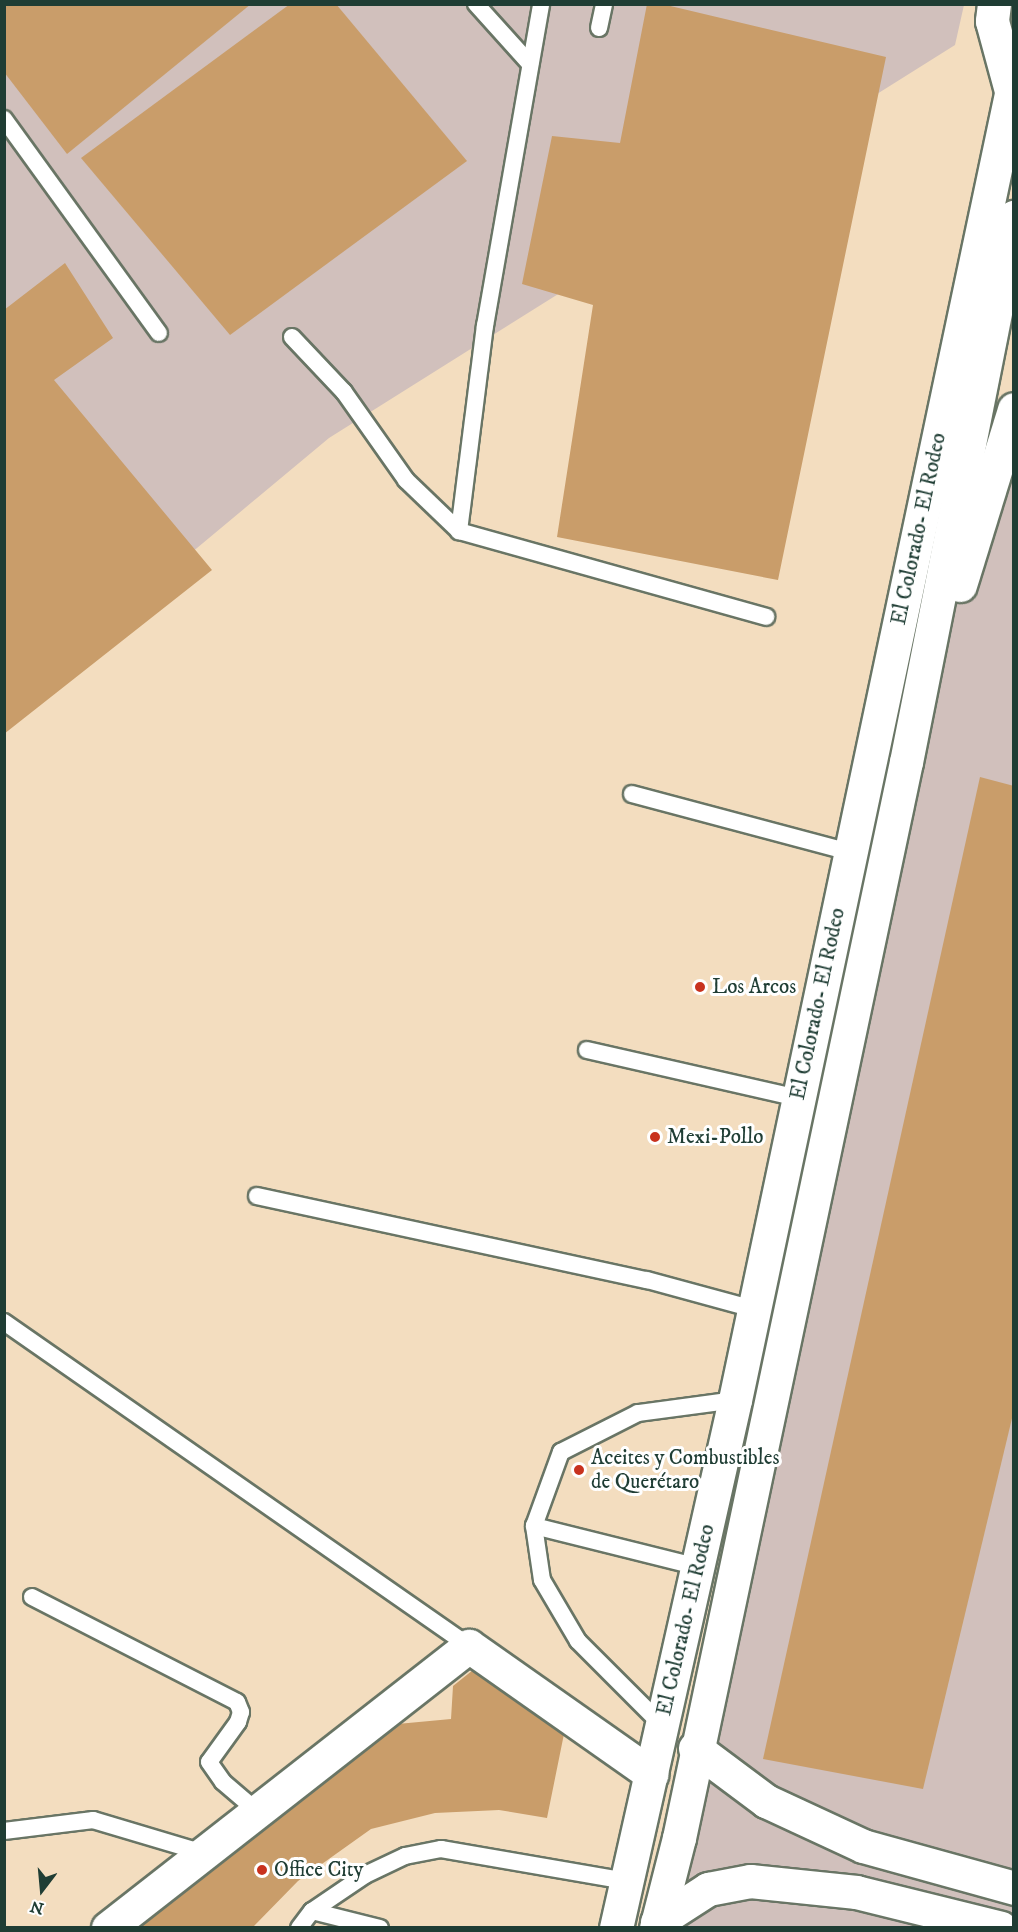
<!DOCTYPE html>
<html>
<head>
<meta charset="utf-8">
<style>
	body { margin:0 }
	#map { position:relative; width:1018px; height:1932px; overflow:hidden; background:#f3ddbf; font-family:"IM FELL DW Pica",serif }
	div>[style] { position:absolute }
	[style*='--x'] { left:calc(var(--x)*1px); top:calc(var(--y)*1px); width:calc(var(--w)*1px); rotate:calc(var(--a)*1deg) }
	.industrial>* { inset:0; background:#d1c0bc }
	.building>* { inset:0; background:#c99d6a }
	.roads { filter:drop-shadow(2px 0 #697565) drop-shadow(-2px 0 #697565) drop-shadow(0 2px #697565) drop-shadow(0 -2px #697565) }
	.lane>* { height:16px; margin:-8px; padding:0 8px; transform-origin:8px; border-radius:8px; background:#fff }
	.street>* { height:33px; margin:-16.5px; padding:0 16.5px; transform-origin:16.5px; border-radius:16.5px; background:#fff }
	.secondary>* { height:33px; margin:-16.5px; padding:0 16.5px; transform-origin:16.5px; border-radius:16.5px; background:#fff }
	.dots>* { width:16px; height:16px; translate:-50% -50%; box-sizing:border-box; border:3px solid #fff; border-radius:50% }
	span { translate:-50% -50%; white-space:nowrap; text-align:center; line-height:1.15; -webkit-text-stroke:6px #fff; paint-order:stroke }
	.street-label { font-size:21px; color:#1f3d34 }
	.poi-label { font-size:21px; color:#1f3d34 }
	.left { translate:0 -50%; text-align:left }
	.frame { position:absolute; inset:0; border:6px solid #1f3d34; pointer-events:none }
	.north { position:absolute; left:12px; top:1860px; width:60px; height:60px; -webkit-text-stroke:4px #fff; paint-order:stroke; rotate:196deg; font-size:16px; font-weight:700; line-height:24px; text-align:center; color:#1f3d34 }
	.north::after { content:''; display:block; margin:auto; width:21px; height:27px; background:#1f3d34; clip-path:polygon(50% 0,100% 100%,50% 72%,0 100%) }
</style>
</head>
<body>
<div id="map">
	<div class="industrial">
		<div style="clip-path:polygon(5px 5px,964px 5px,955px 45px,329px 438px,5px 708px)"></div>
		<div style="clip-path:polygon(1013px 412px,1013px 1927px,656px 1928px,906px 762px)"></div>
	</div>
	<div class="building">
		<div style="clip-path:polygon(4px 4px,251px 4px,67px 154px,4px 72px)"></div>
		<div style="clip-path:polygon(290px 4px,336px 4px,467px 161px,230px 335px,81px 158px)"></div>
		<div style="clip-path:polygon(647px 4px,662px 4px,886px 57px,778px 580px,557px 537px,593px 305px,522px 284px,552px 136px,620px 143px)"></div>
		<div style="clip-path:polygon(65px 263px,113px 338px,54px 380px,212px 570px,4px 734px,4px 310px)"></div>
		<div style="clip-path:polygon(980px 777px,1014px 786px,1014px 1410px,923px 1789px,763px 1759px)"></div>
		<div style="clip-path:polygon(473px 1670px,565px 1729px,547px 1818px,499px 1810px,435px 1813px,371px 1829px,298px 1881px,252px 1928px,130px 1928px,376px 1726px,451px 1719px,453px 1686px)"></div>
	</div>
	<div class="roads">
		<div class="lane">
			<div style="--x:476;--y:4;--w:81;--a:48"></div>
			<div style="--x:599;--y:28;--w:25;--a:-78"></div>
			<div style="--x:4;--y:119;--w:264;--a:54.1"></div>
			<div style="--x:292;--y:337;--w:76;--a:46.6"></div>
			<div style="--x:344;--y:392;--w:108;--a:54.8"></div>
			<div style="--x:406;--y:480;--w:74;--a:43.9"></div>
			<div style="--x:459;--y:531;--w:319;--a:15.6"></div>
			<div style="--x:459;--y:531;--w:207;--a:-82.8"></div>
			<div style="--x:485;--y:326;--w:327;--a:-80.1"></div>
			<div style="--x:632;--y:794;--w:226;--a:14.9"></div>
			<div style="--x:587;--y:1050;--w:217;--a:12.8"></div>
			<div style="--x:257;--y:1196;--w:399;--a:12.2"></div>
			<div style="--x:647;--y:1280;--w:111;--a:15.2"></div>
			<div style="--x:4;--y:1322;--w:567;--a:34.87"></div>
			<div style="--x:534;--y:1526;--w:169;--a:14"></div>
			<div style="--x:32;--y:1597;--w:230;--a:27.1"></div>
			<div style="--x:237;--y:1702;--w:11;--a:68"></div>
			<div style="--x:241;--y:1712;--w:10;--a:107"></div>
			<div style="--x:238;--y:1722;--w:49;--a:125.9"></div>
			<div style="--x:209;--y:1762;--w:24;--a:55"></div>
			<div style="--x:223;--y:1782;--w:45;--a:40.5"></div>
			<div style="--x:662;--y:1725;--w:119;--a:-135"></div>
			<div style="--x:578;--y:1641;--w:71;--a:-120.5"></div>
			<div style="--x:542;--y:1580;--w:55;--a:-98.4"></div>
			<div style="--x:534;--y:1526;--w:79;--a:-70"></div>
			<div style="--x:561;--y:1452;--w:86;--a:-26.9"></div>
			<div style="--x:638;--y:1413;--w:98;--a:-7.6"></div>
			<div style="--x:4;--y:1831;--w:90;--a:-7"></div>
			<div style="--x:93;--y:1820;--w:116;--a:16.6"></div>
			<div style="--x:312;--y:1911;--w:70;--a:14"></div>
			<div style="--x:299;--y:1928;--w:21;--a:-53"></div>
			<div style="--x:312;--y:1911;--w:64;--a:-34.2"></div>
			<div style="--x:365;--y:1875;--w:44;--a:-25.4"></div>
			<div style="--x:405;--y:1856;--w:37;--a:-11"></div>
			<div style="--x:441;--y:1849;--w:188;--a:9.8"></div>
		</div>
		<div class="street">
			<div style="--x:695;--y:1748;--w:89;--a:36.7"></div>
			<div style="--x:766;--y:1801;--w:107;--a:24.9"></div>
			<div style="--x:863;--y:1846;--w:157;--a:15.5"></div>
			<div style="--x:657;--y:1922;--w:61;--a:-32.9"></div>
			<div style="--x:708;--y:1889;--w:43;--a:-10.8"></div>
			<div style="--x:750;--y:1881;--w:107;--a:5.9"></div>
			<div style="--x:856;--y:1892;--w:149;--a:13.9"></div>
			<div style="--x:108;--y:1928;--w:458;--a:-38"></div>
			<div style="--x:469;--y:1646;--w:223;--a:35.1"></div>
		</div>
		<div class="secondary">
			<div style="--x:994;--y:4;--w:17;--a:97"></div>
			<div style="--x:992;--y:21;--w:73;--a:74.8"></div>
			<div style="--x:960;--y:585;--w:184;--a:-72.9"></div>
			<div style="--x:616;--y:1928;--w:541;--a:-77.3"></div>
			<div style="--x:735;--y:1400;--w:1349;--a:-78.07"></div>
			<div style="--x:656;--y:1928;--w:93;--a:-75.7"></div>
			<div style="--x:679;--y:1838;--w:1100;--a:-78.09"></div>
			<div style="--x:906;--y:762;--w:556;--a:-78.79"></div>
		</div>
	</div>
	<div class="dots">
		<div style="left:700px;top:987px;background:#c8321e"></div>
		<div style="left:655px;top:1137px;background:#c8321e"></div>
		<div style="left:579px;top:1470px;background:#c8321e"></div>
		<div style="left:262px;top:1870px;background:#c8321e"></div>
	</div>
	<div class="street-label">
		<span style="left:919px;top:529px;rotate:-78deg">El Colorado- El Rodeo</span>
		<span style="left:818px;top:1004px;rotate:-78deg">El Colorado- El Rodeo</span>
		<span style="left:686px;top:1620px;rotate:-77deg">El Colorado- El Rodeo</span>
	</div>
	<div class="poi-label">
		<span class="left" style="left:712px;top:987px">Los Arcos</span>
		<span class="left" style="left:667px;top:1137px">Mexi-Pollo</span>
		<span class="left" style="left:591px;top:1470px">Aceites y Combustibles<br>de Querétaro</span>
		<span class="left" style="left:274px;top:1870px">Office City</span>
	</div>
	<div class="frame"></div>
	<div class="north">N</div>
</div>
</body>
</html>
